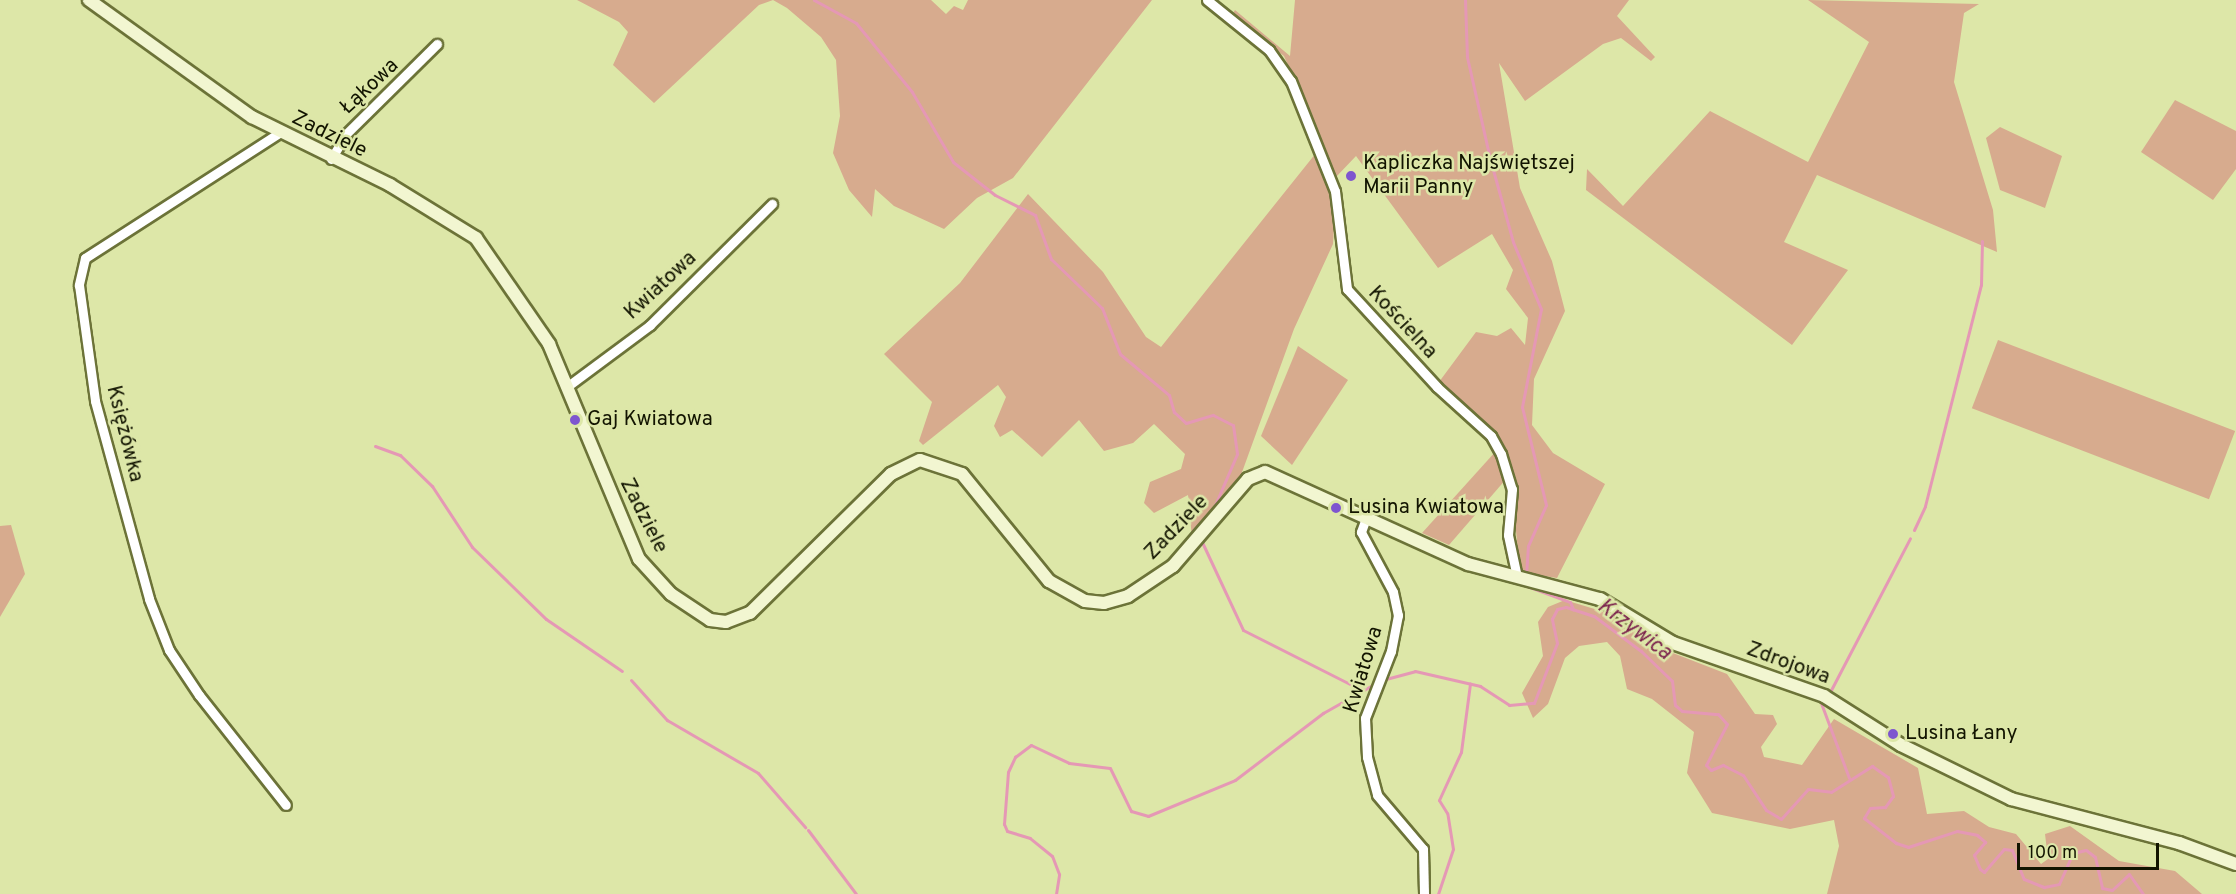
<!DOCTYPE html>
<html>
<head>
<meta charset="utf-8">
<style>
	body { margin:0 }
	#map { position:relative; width:2236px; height:894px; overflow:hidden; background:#dde7a8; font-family:Overpass,sans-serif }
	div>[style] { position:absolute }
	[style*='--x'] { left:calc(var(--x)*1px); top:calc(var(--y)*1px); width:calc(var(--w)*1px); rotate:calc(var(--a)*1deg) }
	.green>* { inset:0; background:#d7ab8e; transform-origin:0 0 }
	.stream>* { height:3px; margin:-1.5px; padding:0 1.5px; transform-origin:1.5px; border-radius:1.5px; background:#e598b5 }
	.roads { filter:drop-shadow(2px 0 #6c7338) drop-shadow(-2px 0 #6c7338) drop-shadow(0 2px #6c7338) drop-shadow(0 -2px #6c7338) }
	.street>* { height:9px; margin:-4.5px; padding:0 4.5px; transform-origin:4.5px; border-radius:4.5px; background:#fff }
	.secondary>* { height:12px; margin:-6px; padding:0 6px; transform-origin:6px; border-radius:6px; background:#f2f6d1 }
	.dots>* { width:16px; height:16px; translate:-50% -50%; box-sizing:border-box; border:3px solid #dde7a8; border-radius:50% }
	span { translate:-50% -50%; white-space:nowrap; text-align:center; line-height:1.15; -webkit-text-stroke:5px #dde7a8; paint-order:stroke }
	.street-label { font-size:21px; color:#121400 }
	.poi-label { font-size:21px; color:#121400 }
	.left { translate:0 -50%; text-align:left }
	.water-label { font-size:22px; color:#7b234d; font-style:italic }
	.scale { position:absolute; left:2017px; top:843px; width:142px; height:27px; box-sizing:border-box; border:3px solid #121400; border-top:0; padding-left:8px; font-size:18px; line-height:21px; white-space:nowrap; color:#121400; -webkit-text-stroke:4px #dde7a8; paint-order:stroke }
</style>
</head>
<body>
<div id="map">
	<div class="green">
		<div style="clip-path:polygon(577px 0,931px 0,946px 14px,954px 6px,963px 10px,968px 0,1152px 0,1013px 178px,977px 198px,944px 229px,894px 206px,875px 189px,872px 217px,849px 190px,833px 153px,840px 116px,836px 60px,821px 37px,787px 8px,773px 0,759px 5px,654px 103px,613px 65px,628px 32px,619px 22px)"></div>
		<div style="clip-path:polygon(1295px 0,1629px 0,1617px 16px,1655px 57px,1651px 61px,1621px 38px,1603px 44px,1525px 101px,1499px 63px,1520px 188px,1552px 261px,1565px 311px,1534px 379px,1532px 425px,1553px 453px,1605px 484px,1557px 578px,1520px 572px,1509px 458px,1487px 424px,1439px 382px,1476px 332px,1497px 336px,1511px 328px,1525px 345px,1528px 318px,1506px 289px,1513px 270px,1492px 234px,1438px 268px,1356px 156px,1336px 177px,1284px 56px,1232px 15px,1235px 10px,1290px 56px)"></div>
		<div style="clip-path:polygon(1808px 0,1979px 4px,1964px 13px,1954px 82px,1993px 210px,1997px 252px,1817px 175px,1784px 242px,1848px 270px,1792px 345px,1586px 190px,1587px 169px,1623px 206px,1710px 111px,1808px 162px,1869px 42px)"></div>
		<div style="clip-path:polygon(2175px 100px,2236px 131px,2236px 169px,2213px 200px,2141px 152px)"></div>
		<div style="clip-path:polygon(2000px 127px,2062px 156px,2045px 208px,2000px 190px,1986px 138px)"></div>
		<div style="clip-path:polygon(1316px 153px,1335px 211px,1333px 244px,1294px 329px,1241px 475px,1192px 538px,1188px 495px,1154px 513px,1144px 503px,1150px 482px,1181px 469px,1185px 454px,1154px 424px,1133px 443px,1104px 451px,1079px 420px,1042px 457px,1012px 430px,1000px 437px,994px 426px,1006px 397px,998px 385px,923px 445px,919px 441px,932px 402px,884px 354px,960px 283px,1028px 194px,1103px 272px,1146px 337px,1161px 347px)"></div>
		<div style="left:1998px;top:340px;width:254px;height:73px;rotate:21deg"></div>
		<div style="clip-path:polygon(1298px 346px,1348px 380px,1292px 465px,1261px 436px)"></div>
		<div style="clip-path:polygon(1496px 451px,1507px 478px,1449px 545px,1422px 533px)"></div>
		<div style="clip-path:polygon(11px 525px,25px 574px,0 617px,0 526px)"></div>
		<div style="clip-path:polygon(1565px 600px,1611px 614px,1660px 648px,1727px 674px,1755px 714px,1773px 715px,1777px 724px,1761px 747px,1764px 757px,1802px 765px,1834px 719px,1918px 768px,1927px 814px,1964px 811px,1989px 827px,2016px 834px,2041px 864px,2048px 859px,2045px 834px,2070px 826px,2119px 861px,2175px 871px,2202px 894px,1827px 894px,1839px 846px,1834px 820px,1790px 829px,1712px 813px,1687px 773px,1694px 732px,1652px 699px,1627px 689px,1620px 656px,1607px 642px,1579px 646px,1565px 658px,1548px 704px,1533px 718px,1522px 693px,1543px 656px,1538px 622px,1548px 607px)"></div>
	</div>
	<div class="stream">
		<div style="--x:814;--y:0;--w:48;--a:28.7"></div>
		<div style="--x:856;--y:23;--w:89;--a:50.9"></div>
		<div style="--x:912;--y:92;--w:81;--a:59.6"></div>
		<div style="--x:953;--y:162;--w:53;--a:38.2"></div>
		<div style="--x:995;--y:195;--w:45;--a:26.6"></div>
		<div style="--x:1035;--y:215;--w:47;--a:70"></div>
		<div style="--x:1051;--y:259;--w:71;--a:43.9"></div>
		<div style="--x:1102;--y:308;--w:49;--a:68.6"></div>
		<div style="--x:1120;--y:354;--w:64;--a:39.9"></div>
		<div style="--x:1169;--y:395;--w:18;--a:74"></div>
		<div style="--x:1174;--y:412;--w:16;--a:43"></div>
		<div style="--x:1186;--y:423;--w:28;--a:-17"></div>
		<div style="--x:1213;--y:415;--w:22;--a:27"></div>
		<div style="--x:1233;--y:425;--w:29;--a:82"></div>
		<div style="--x:1237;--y:454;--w:63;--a:113.3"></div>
		<div style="--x:1465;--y:0;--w:57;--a:88"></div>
		<div style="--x:1467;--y:57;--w:105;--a:77.3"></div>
		<div style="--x:1490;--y:159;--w:86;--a:74.5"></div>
		<div style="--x:1513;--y:242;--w:73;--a:67.3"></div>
		<div style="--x:1541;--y:309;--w:100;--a:101"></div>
		<div style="--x:1522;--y:407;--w:101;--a:76.2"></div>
		<div style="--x:1546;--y:505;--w:45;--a:113.7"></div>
		<div style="--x:1528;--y:546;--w:28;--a:94"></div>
		<div style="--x:375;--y:446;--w:27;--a:20"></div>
		<div style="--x:400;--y:455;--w:45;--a:44.1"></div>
		<div style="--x:432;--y:486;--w:73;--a:56.7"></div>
		<div style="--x:472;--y:547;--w:103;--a:44.2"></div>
		<div style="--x:546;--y:619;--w:92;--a:34.4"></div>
		<div style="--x:1914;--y:530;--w:26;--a:-65"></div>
		<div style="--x:1925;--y:506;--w:228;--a:-75.8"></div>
		<div style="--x:1981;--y:285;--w:44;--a:-88.7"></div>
		<div style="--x:1202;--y:542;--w:97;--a:65"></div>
		<div style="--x:1243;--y:630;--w:133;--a:26.8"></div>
		<div style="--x:1527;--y:586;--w:46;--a:20.4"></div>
		<div style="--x:1570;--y:602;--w:8;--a:67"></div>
		<div style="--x:631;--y:680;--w:54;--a:48"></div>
		<div style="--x:667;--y:720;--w:105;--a:30.2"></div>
		<div style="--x:758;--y:773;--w:72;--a:49"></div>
		<div style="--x:1382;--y:680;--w:34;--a:-15"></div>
		<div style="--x:1415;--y:671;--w:67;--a:13"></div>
		<div style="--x:1480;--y:686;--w:35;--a:33"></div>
		<div style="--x:1509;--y:705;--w:25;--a:-5"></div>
		<div style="--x:1534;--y:703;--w:64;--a:-69"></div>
		<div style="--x:1557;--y:643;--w:25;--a:-102"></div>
		<div style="--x:1552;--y:619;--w:11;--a:-63"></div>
		<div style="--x:1557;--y:609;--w:9;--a:-13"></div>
		<div style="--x:1566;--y:607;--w:29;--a:18"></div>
		<div style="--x:1594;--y:616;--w:59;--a:36.7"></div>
		<div style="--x:1641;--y:651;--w:43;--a:44.1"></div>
		<div style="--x:1672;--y:681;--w:24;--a:83"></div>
		<div style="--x:1675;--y:705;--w:9;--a:41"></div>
		<div style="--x:1682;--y:711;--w:36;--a:5"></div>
		<div style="--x:1718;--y:714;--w:13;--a:48"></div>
		<div style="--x:1727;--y:724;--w:46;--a:117.1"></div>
		<div style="--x:1706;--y:765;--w:7;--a:45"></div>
		<div style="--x:1711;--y:770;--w:13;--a:-23"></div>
		<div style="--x:1723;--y:765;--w:22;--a:27"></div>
		<div style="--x:1743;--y:775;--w:42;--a:56.7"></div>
		<div style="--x:1766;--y:810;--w:17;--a:31"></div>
		<div style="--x:1781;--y:819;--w:40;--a:-48"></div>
		<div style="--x:1808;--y:789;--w:23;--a:7"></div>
		<div style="--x:1831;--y:792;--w:49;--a:-32.4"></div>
		<div style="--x:1872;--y:766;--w:19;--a:35"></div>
		<div style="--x:1888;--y:777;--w:20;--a:75"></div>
		<div style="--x:1893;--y:796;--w:14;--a:126"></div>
		<div style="--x:1885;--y:807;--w:15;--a:176"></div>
		<div style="--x:1870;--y:808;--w:12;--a:121"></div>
		<div style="--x:1864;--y:818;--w:41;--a:38"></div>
		<div style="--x:1896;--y:843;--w:13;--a:18"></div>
		<div style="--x:1908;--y:847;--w:52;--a:-18.1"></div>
		<div style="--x:1957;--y:831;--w:20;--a:11"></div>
		<div style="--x:1977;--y:835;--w:11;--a:41"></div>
		<div style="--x:1985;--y:842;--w:17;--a:130"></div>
		<div style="--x:1974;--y:855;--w:15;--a:67"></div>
		<div style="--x:1980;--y:869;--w:5;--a:37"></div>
		<div style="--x:1984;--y:872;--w:30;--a:-49"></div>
		<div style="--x:2004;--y:849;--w:8;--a:7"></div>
		<div style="--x:2012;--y:850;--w:31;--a:68"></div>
		<div style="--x:2024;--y:879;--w:22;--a:22"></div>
		<div style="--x:2044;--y:887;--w:15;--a:-11"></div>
		<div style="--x:2059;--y:884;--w:34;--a:-66"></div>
		<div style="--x:2073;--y:853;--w:13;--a:-13"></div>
		<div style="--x:2086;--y:850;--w:11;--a:38"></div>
		<div style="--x:2095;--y:857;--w:32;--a:77"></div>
		<div style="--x:2102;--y:888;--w:10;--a:11"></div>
		<div style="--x:2112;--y:890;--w:23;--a:-43"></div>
		<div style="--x:2129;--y:874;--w:24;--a:55"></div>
		<div style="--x:1831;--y:690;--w:171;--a:-62.5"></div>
		<div style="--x:1821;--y:703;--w:80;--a:69.5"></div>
		<div style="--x:808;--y:830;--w:80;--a:53.1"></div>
		<div style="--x:1056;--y:894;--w:20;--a:-81"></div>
		<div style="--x:1059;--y:874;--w:19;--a:-111"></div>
		<div style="--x:1052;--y:856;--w:28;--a:-141"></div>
		<div style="--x:1030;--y:838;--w:24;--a:-163"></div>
		<div style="--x:1007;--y:831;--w:8;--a:-113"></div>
		<div style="--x:1004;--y:824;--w:52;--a:-85.6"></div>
		<div style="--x:1008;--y:772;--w:17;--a:-65"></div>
		<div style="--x:1015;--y:757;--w:20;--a:-37"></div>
		<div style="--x:1031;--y:745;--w:42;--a:25.3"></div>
		<div style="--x:1069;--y:763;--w:41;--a:7"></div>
		<div style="--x:1110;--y:768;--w:48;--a:64"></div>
		<div style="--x:1131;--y:811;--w:18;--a:16"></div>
		<div style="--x:1148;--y:816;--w:94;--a:-22.5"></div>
		<div style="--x:1235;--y:780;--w:111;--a:-37.3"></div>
		<div style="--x:1323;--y:713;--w:61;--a:-29.5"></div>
		<div style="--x:1438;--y:894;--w:47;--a:-71.6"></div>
		<div style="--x:1453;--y:849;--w:36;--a:-99"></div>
		<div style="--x:1447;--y:813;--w:15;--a:-122"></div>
		<div style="--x:1439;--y:800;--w:53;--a:-65.4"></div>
		<div style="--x:1461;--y:752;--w:69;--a:-82.5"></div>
	</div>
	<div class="roads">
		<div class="street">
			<div style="--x:1207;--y:0;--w:80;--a:38.9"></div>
			<div style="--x:1269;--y:50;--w:38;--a:55"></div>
			<div style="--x:1291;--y:81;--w:118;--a:68.2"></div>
			<div style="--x:1335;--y:191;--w:99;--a:83"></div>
			<div style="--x:1347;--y:289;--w:133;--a:47.4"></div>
			<div style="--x:1437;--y:387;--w:73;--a:42.2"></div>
			<div style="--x:1491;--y:436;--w:21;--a:61"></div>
			<div style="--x:1501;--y:454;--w:37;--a:73"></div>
			<div style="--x:1512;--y:489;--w:46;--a:95"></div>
			<div style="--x:1508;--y:535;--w:43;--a:77.9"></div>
			<div style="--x:279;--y:133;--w:231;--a:147.2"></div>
			<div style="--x:85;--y:258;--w:28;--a:103"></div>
			<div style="--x:79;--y:285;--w:117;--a:82.1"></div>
			<div style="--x:95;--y:401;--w:205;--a:74.7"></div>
			<div style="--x:149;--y:599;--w:55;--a:68.6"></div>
			<div style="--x:169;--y:650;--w:54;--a:56.3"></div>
			<div style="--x:199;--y:695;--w:140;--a:51.7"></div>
			<div style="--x:331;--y:159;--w:29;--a:-59"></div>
			<div style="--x:346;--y:134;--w:128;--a:-44.7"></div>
			<div style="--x:568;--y:386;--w:102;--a:-36.6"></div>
			<div style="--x:650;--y:325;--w:172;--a:-44.8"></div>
			<div style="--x:1366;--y:518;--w:15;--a:110"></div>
			<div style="--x:1361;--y:532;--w:68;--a:61.9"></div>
			<div style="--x:1393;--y:592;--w:24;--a:78"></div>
			<div style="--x:1398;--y:615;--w:37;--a:101"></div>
			<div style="--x:1391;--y:651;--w:72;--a:111.2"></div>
			<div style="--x:1365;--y:718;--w:39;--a:87"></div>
			<div style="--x:1367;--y:757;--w:39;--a:75"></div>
			<div style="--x:1377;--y:795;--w:71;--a:49.6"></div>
			<div style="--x:1423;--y:849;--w:45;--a:88.7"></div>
		</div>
		<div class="secondary">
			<div style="--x:89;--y:0;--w:201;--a:35.7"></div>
			<div style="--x:252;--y:117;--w:154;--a:26.2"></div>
			<div style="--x:390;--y:185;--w:101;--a:31.6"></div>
			<div style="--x:476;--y:238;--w:129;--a:55.4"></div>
			<div style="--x:549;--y:344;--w:233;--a:67.3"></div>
			<div style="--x:639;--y:559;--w:47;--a:47.6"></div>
			<div style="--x:671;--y:594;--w:47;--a:33.7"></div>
			<div style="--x:710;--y:620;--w:16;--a:7"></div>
			<div style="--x:726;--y:622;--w:26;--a:-21"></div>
			<div style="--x:750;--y:613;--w:198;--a:-44.6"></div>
			<div style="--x:891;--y:474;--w:32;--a:-26"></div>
			<div style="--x:920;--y:460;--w:44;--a:18.4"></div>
			<div style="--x:962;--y:474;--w:138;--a:50.9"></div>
			<div style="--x:1049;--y:581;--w:41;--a:29.1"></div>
			<div style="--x:1085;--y:601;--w:19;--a:6"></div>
			<div style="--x:1104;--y:603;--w:25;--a:-16"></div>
			<div style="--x:1128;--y:596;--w:54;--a:-33.7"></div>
			<div style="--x:1173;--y:566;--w:115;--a:-49.2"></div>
			<div style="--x:1248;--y:479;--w:18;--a:-22"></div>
			<div style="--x:1265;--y:472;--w:223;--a:24.4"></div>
			<div style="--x:1468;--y:564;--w:137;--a:14.9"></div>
			<div style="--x:1600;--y:599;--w:85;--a:31.1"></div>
			<div style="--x:1673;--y:643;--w:160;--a:19.3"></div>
			<div style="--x:1824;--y:696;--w:91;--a:32.5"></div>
			<div style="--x:1901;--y:745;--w:123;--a:26.1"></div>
			<div style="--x:2011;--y:799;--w:174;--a:14.7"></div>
			<div style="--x:2179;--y:843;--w:61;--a:20.2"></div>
		</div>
	</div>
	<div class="dots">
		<div style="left:1351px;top:176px;background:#7e55cf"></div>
		<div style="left:575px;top:420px;background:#7e55cf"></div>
		<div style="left:1336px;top:508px;background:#7e55cf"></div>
		<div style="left:1893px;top:734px;background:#7e55cf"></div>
	</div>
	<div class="street-label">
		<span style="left:370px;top:87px;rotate:-43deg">Łąkowa</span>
		<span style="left:329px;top:135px;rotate:26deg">Zadziele</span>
		<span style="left:661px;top:286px;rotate:-43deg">Kwiatowa</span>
		<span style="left:1402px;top:323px;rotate:47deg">Kościelna</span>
		<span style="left:124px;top:434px;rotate:76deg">Księżówka</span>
		<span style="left:643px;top:516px;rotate:63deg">Zadziele</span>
		<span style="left:1177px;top:528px;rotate:-46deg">Zadziele</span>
		<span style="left:1788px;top:664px;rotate:20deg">Zdrojowa</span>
		<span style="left:1364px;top:670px;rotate:-73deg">Kwiatowa</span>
	</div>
	<div class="poi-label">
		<span class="left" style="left:1363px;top:176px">Kapliczka Najświętszej<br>Marii Panny</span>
		<span class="left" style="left:587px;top:420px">Gaj Kwiatowa</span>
		<span class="left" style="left:1348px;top:508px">Lusina Kwiatowa</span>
		<span class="left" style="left:1905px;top:734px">Lusina Łany</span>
	</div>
	<div class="water-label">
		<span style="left:1634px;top:630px;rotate:37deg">Krzywica</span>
	</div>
	<div class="scale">100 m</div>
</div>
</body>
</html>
